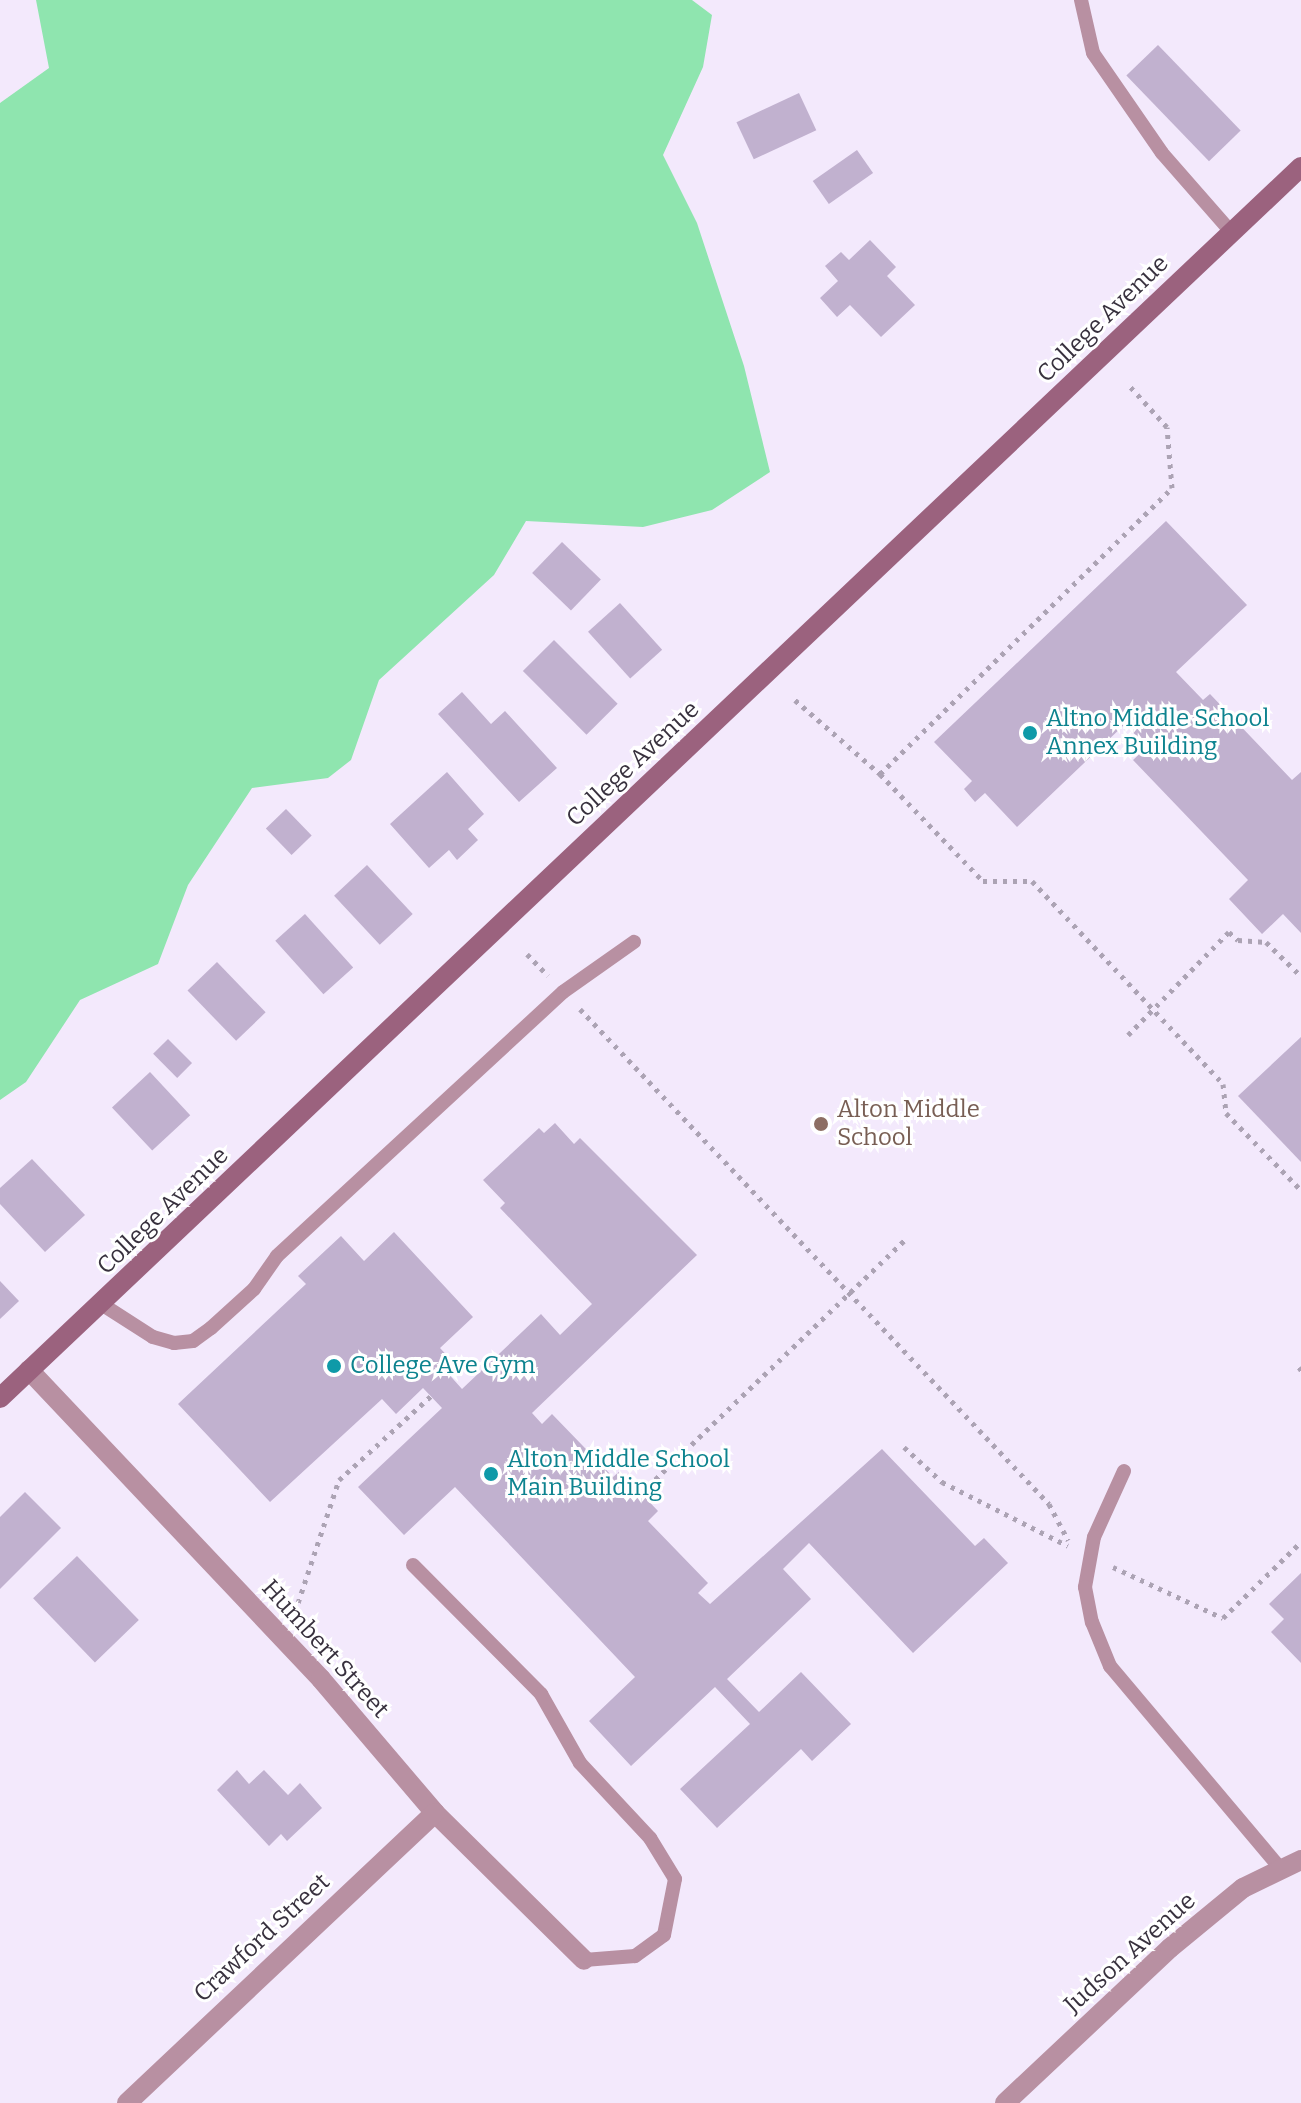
<!DOCTYPE html>
<html>
<head>
<meta charset="utf-8">
<style>
	body { margin:0 }
	#map { position:relative; width:1301px; height:2103px; overflow:hidden; background:#f3e9fc; font-family:Bitter,serif }
	div>[style] { position:absolute }
	[style*='--x'] { left:calc(var(--x)*1px); top:calc(var(--y)*1px); width:calc(var(--w)*1px); rotate:calc(var(--a)*1deg) }
	.green>* { inset:0; background:#8fe5af }
	.building>* { inset:0; background:#c1b1cf; transform-origin:0 0 }
	.path>* { height:5px; margin-top:-2.5px; transform-origin:0; background:repeating-linear-gradient(90deg,#aca3b4 0 4px,transparent 0 10px) }
	.service>* { height:14px; margin:-7px; padding:0 7px; transform-origin:7px; border-radius:7px; background:#b890a2 }
	.minor>* { height:20px; margin:-10px; padding:0 10px; transform-origin:10px; border-radius:10px; background:#b890a2 }
	.secondary>* { height:20px; margin:-10px; padding:0 10px; transform-origin:10px; border-radius:10px; background:#9b627e }
	.dots>* { width:22px; height:22px; translate:-50% -50%; box-sizing:border-box; border:4px solid #fff; border-radius:50% }
	span { translate:-50% -50%; white-space:nowrap; text-align:center; line-height:1.15; -webkit-text-stroke:6px #fff; paint-order:stroke }
	.street-label { font-size:24px; color:#38313e }
	.culture-label { font-size:24px; color:#0d838f }
	.left { translate:0 -50%; text-align:left }
	.education-label { font-size:24px; color:#785e54 }
</style>
</head>
<body>
<div id="map">
	<div class="green">
		<div style="clip-path:polygon(36px 0,692px 0,712px 15px,703px 67px,663px 155px,697px 223px,744px 366px,770px 472px,712px 510px,643px 527px,526px 521px,494px 575px,379px 680px,351px 760px,328px 778px,252px 788px,188px 885px,158px 964px,80px 1000px,26px 1082px,0 1100px,0 103px,49px 68px)"></div>
	</div>
	<div class="building">
		<div style="left:1158px;top:45px;width:119px;height:44px;rotate:46deg"></div>
		<div style="left:799px;top:93px;width:41px;height:69px;rotate:65deg"></div>
		<div style="left:857px;top:150px;width:28px;height:54px;rotate:55deg"></div>
		<div style="clip-path:polygon(870px 240px,896px 267px,887px 276px,915px 305px,881px 337px,850px 305px,837px 317px,820px 298px,838px 281px,825px 266px,841px 252px,849px 260px)"></div>
		<div style="clip-path:polygon(1166px 521px,1247px 605px,1176px 672px,1203px 700px,1210px 694px,1292px 780px,1301px 772px,1301px 933px,1283px 914px,1262px 934px,1229px 899px,1248px 880px,1133px 760px,1147px 747px,1125px 724px,1017px 827px,985px 793px,975px 802px,964px 789px,972px 781px,934px 742px)"></div>
		<div style="left:562px;top:542px;width:54px;height:43px;rotate:44deg"></div>
		<div style="left:620px;top:603px;width:63px;height:43px;rotate:48deg"></div>
		<div style="left:554px;top:640px;width:90px;height:44px;rotate:45deg"></div>
		<div style="clip-path:polygon(462px 692px,491px 724px,505px 711px,557px 768px,519px 802px,438px 714px)"></div>
		<div style="clip-path:polygon(447px 772px,484px 814px,468px 829px,478px 840px,457px 860px,449px 850px,429px 868px,390px 824px)"></div>
		<div style="left:286px;top:809px;width:37px;height:28px;rotate:46deg"></div>
		<div style="left:367px;top:865px;width:67px;height:45px;rotate:47deg"></div>
		<div style="left:305px;top:914px;width:72px;height:40px;rotate:48deg"></div>
		<div style="left:217px;top:962px;width:70px;height:41px;rotate:46deg"></div>
		<div style="clip-path:polygon(1301px 1037px,1301px 1162px,1238px 1096px)"></div>
		<div style="left:168px;top:1039px;width:34px;height:21px;rotate:45deg"></div>
		<div style="left:150px;top:1072px;width:59px;height:52px;rotate:47deg"></div>
		<div style="clip-path:polygon(555px 1123px,574px 1144px,580px 1138px,697px 1255px,532px 1413px,542px 1424px,552px 1414px,613px 1477px,620px 1471px,658px 1511px,648px 1521px,708px 1583px,698px 1593px,710px 1604px,882px 1449px,975px 1546px,984px 1538px,1008px 1563px,913px 1653px,809px 1543px,783px 1569px,811px 1599px,727px 1679px,759px 1712px,801px 1672px,851px 1724px,812px 1761px,801px 1749px,717px 1828px,680px 1789px,750px 1724px,715px 1687px,631px 1766px,589px 1721px,635px 1677px,455px 1487px,404px 1535px,358px 1487px,442px 1408px,423px 1388px,396px 1414px,382px 1399px,270px 1502px,178px 1404px,306px 1284px,298px 1276px,341px 1236px,364px 1261px,394px 1232px,473px 1317px,440px 1348px,453px 1362px,445px 1370px,462px 1389px,541px 1314px,560px 1335px,592px 1304px,500px 1208px,505px 1203px,483px 1180px,539px 1128px,544px 1133px)"></div>
		<div style="clip-path:polygon(32px 1159px,85px 1215px,45px 1252px,0 1204px,0 1188px)"></div>
		<div style="clip-path:polygon(0 1281px,19px 1301px,0 1319px)"></div>
		<div style="clip-path:polygon(25px 1492px,61px 1528px,0 1589px,0 1517px)"></div>
		<div style="left:77px;top:1556px;width:89px;height:61px;rotate:46deg"></div>
		<div style="clip-path:polygon(1301px 1573px,1301px 1663px,1271px 1632px,1284px 1619px,1269px 1604px)"></div>
		<div style="clip-path:polygon(237px 1770px,249px 1784px,264px 1770px,288px 1795px,300px 1783px,322px 1808px,287px 1841px,281px 1834px,269px 1846px,217px 1790px)"></div>
	</div>
	<div class="path">
		<div style="--x:795;--y:700;--w:113;--a:41"></div>
		<div style="--x:880;--y:774;--w:149;--a:46.1"></div>
		<div style="--x:983;--y:881;--w:49;--a:0"></div>
		<div style="--x:1032;--y:881;--w:279;--a:46.7"></div>
		<div style="--x:1223;--y:1084;--w:29;--a:84"></div>
		<div style="--x:1226;--y:1113;--w:107;--a:45.8"></div>
		<div style="--x:880;--y:774;--w:409;--a:-44.4"></div>
		<div style="--x:1172;--y:488;--w:61;--a:-94.7"></div>
		<div style="--x:1167;--y:427;--w:59;--a:-132.3"></div>
		<div style="--x:527;--y:954;--w:30;--a:46"></div>
		<div style="--x:580;--y:1009;--w:682;--a:46.54"></div>
		<div style="--x:1049;--y:1504;--w:41;--a:62.2"></div>
		<div style="--x:1128;--y:1035;--w:144;--a:-45.6"></div>
		<div style="--x:1229;--y:932;--w:12;--a:42"></div>
		<div style="--x:1238;--y:940;--w:28;--a:4"></div>
		<div style="--x:1266;--y:942;--w:49;--a:44.2"></div>
		<div style="--x:1299;--y:1367;--w:4;--a:56"></div>
		<div style="--x:904;--y:1447;--w:52;--a:42.6"></div>
		<div style="--x:942;--y:1482;--w:141;--a:26.9"></div>
		<div style="--x:641;--y:1493;--w:366;--a:-43.8"></div>
		<div style="--x:1113;--y:1567;--w:121;--a:24.9"></div>
		<div style="--x:1223;--y:1618;--w:109;--a:-44.3"></div>
		<div style="--x:295;--y:1612;--w:139;--a:-71.6"></div>
		<div style="--x:339;--y:1480;--w:125;--a:-42.4"></div>
	</div>
	<div class="service">
		<div style="--x:1081;--y:0;--w:54;--a:77.2"></div>
		<div style="--x:1093;--y:53;--w:121;--a:55.4"></div>
		<div style="--x:1162;--y:153;--w:106;--a:48.8"></div>
		<div style="--x:103;--y:1305;--w:59;--a:32.6"></div>
		<div style="--x:153;--y:1337;--w:22;--a:16"></div>
		<div style="--x:174;--y:1343;--w:19;--a:-6"></div>
		<div style="--x:193;--y:1341;--w:22;--a:-36"></div>
		<div style="--x:211;--y:1328;--w:58;--a:-42.2"></div>
		<div style="--x:254;--y:1289;--w:40;--a:-55.1"></div>
		<div style="--x:277;--y:1256;--w:389;--a:-42.7"></div>
		<div style="--x:563;--y:992;--w:87;--a:-35.2"></div>
		<div style="--x:1124;--y:1471;--w:72;--a:114.4"></div>
		<div style="--x:1094;--y:1537;--w:51;--a:100.2"></div>
		<div style="--x:1085;--y:1587;--w:36;--a:79"></div>
		<div style="--x:1092;--y:1622;--w:48;--a:67.8"></div>
		<div style="--x:1110;--y:1666;--w:263;--a:49.9"></div>
		<div style="--x:413;--y:1565;--w:182;--a:45.2"></div>
		<div style="--x:541;--y:1694;--w:79;--a:60.5"></div>
		<div style="--x:580;--y:1763;--w:103;--a:47"></div>
		<div style="--x:650;--y:1838;--w:48;--a:58.6"></div>
		<div style="--x:675;--y:1879;--w:57;--a:101.1"></div>
		<div style="--x:664;--y:1935;--w:36;--a:144"></div>
		<div style="--x:635;--y:1956;--w:51;--a:175.5"></div>
	</div>
	<div class="minor">
		<div style="--x:29;--y:1370;--w:425;--a:46.6"></div>
		<div style="--x:321;--y:1679;--w:176;--a:49.6"></div>
		<div style="--x:435;--y:1813;--w:209;--a:44.6"></div>
		<div style="--x:127;--y:2103;--w:423;--a:-43.3"></div>
		<div style="--x:1005;--y:2103;--w:226;--a:-43.2"></div>
		<div style="--x:1170;--y:1948;--w:94;--a:-39.4"></div>
		<div style="--x:1243;--y:1888;--w:64;--a:-25.8"></div>
	</div>
	<div class="secondary">
		<div style="--x:0;--y:1398;--w:1791;--a:-43.42"></div>
	</div>
	<div class="dots">
		<div style="left:1030px;top:733px;background:#0f9aa8"></div>
		<div style="left:821px;top:1124px;background:#8d6e63"></div>
		<div style="left:334px;top:1366px;background:#0f9aa8"></div>
		<div style="left:491px;top:1474px;background:#0f9aa8"></div>
	</div>
	<div class="street-label">
		<span style="left:1103px;top:319px;rotate:-44deg">College Avenue</span>
		<span style="left:633px;top:764px;rotate:-43deg">College Avenue</span>
		<span style="left:163px;top:1211px;rotate:-44deg">College Avenue</span>
		<span style="left:325px;top:1649px;rotate:48deg">Humbert Street</span>
		<span style="left:262px;top:1938px;rotate:-43deg">Crawford Street</span>
		<span style="left:1130px;top:1953px;rotate:-42deg">Judson Avenue</span>
	</div>
	<div class="culture-label">
		<span class="left" style="left:1046px;top:733px">Altno Middle School<br>Annex Building</span>
		<span class="left" style="left:350px;top:1366px">College Ave Gym</span>
		<span class="left" style="left:507px;top:1474px">Alton Middle School<br>Main Building</span>
	</div>
	<div class="education-label">
		<span class="left" style="left:837px;top:1124px">Alton Middle<br>School</span>
	</div>
</div>
</body>
</html>
